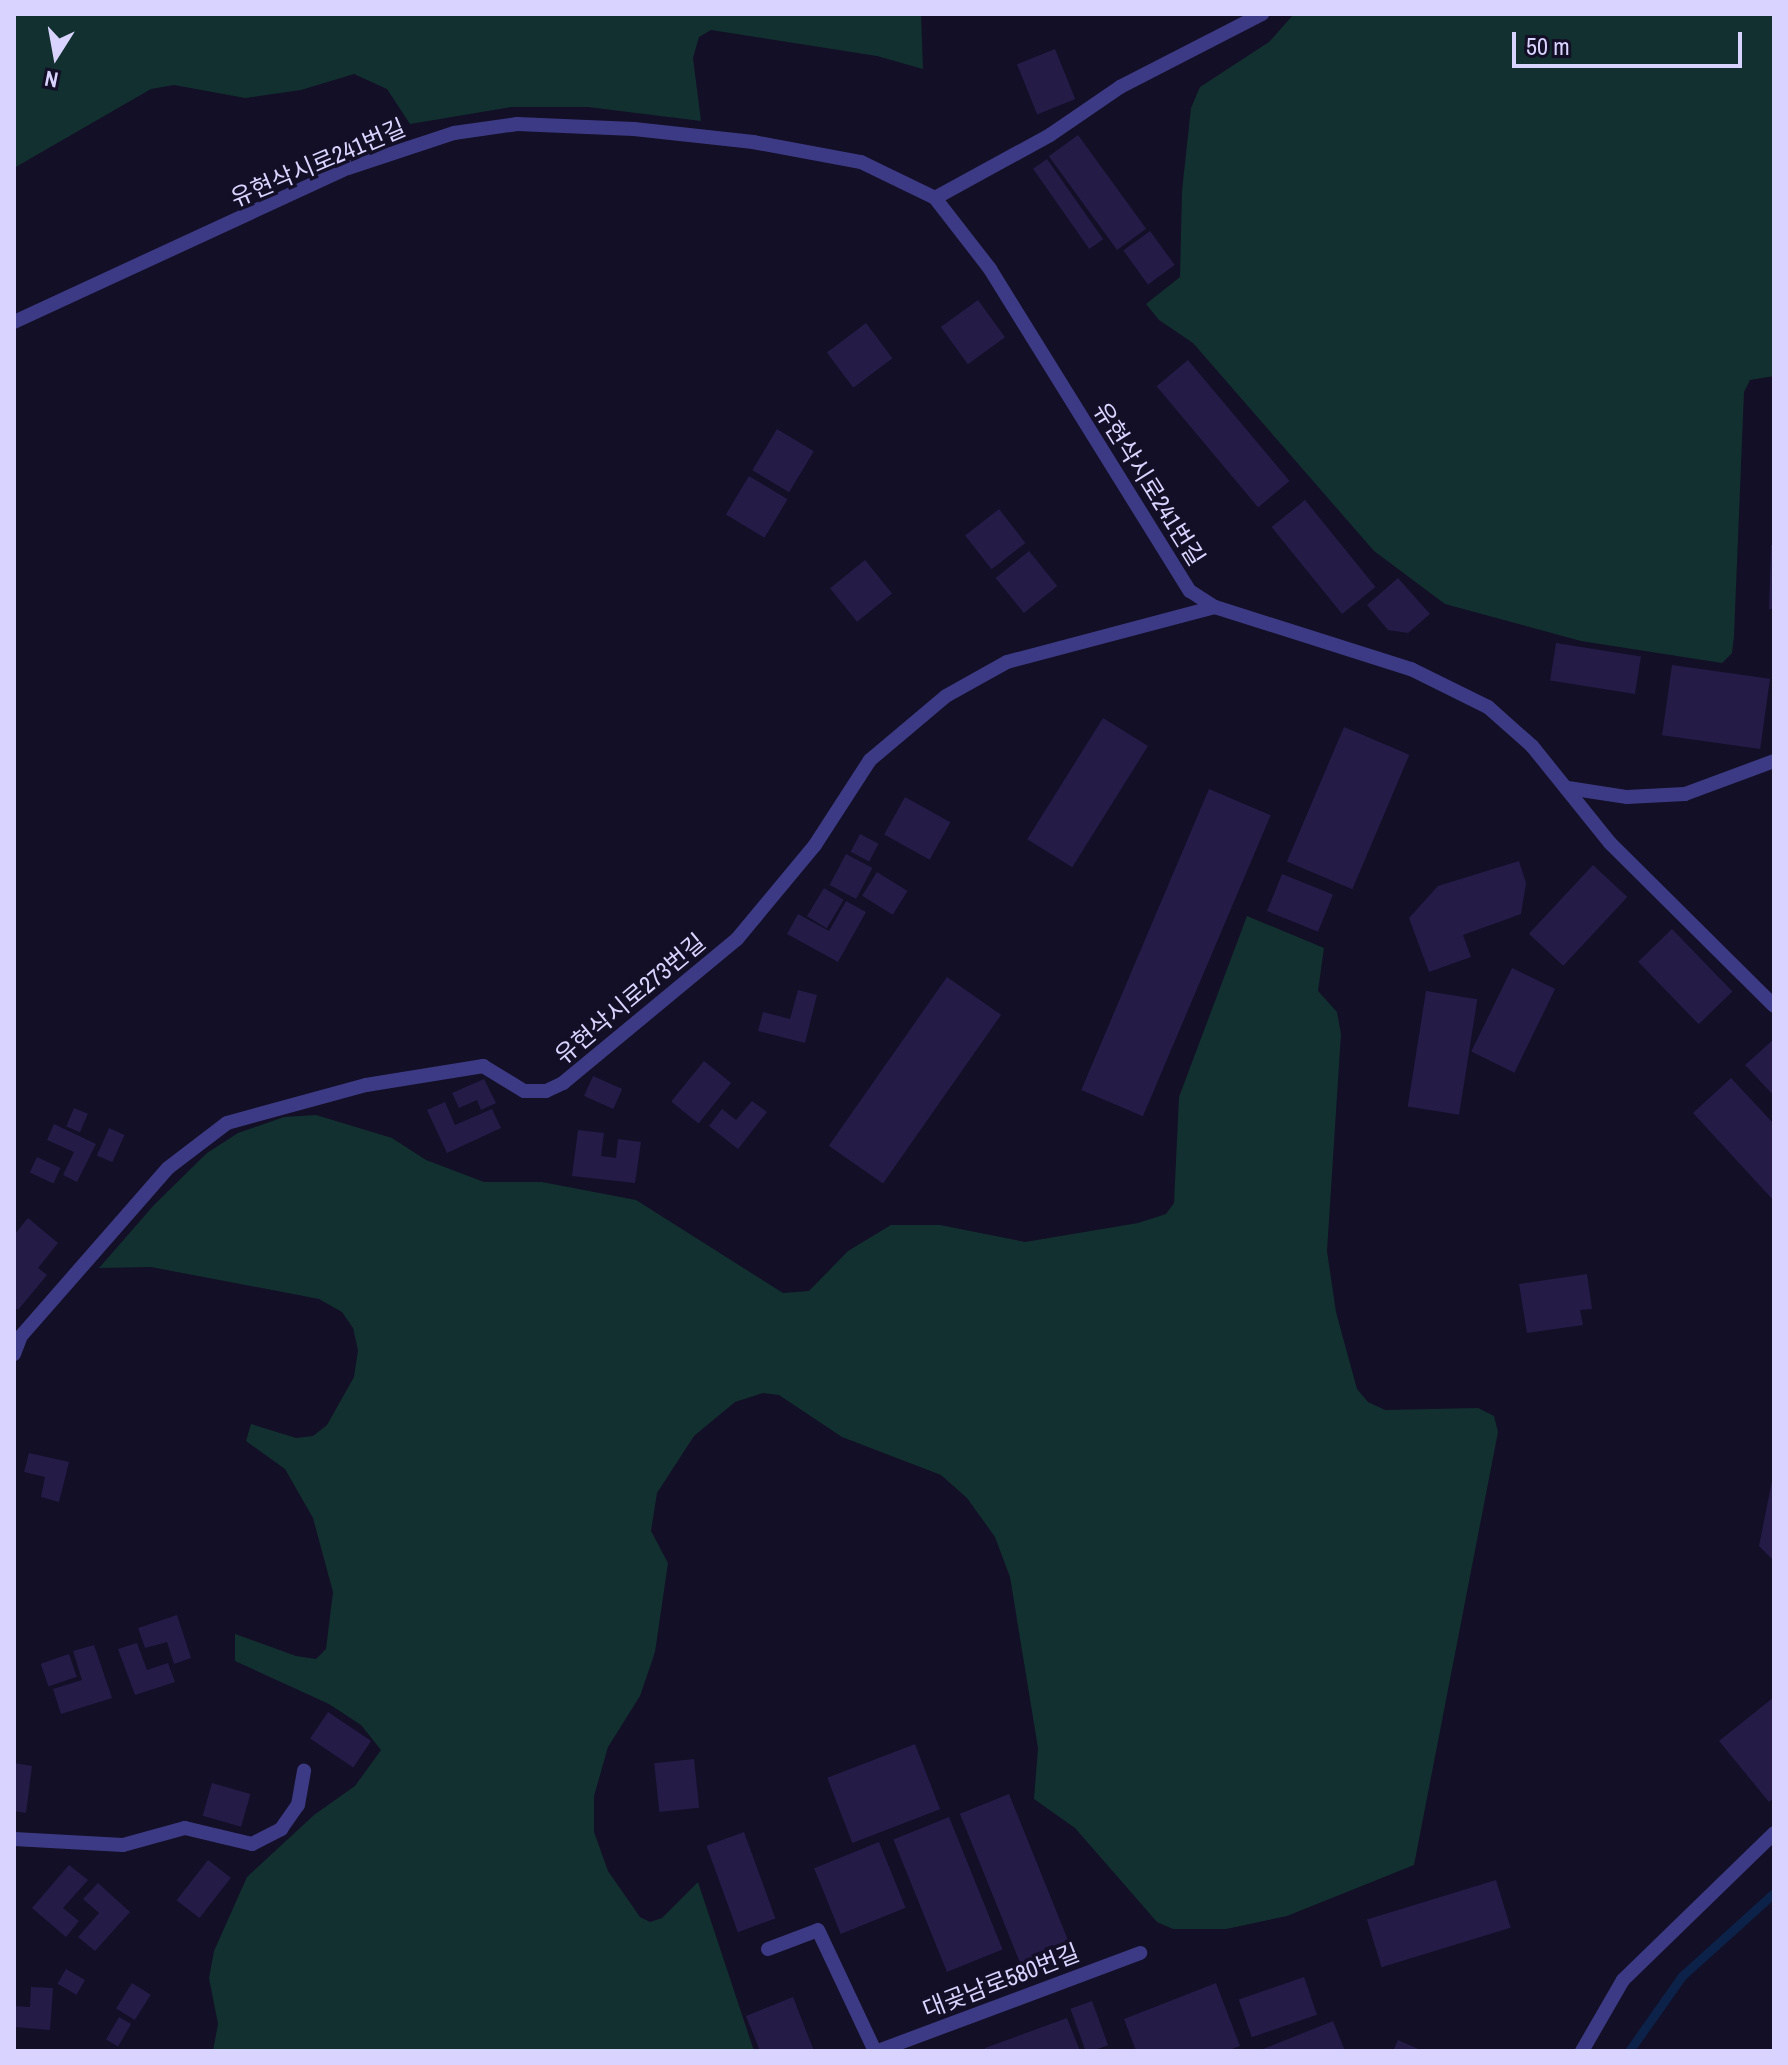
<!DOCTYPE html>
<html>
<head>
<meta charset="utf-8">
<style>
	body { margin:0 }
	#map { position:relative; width:1788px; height:2065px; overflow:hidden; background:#130f26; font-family:"Archivo Narrow","Noto Sans KR",sans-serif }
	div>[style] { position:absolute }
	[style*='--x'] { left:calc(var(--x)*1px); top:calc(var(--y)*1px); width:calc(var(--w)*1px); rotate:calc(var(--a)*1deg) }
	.green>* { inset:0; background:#12302f }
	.stream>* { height:9px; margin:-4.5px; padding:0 4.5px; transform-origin:4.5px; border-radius:4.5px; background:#0c2248 }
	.building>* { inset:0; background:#241b47; transform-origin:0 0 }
	.lane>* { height:14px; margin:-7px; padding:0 7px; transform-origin:7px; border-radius:7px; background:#3d3a85 }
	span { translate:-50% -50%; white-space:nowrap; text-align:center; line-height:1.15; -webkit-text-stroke:7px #130f26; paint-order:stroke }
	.street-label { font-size:24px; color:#d9d4ff }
	.frame { position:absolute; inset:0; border:16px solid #d9d4ff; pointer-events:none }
	.north { position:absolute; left:16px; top:16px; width:80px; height:80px; -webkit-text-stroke:6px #130f26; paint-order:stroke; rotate:191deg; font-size:22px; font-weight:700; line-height:32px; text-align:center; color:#d9d4ff }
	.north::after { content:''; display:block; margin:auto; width:28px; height:36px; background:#d9d4ff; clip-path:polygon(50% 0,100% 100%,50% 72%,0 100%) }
	.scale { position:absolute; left:1512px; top:32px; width:230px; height:36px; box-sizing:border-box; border:4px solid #d9d4ff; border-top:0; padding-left:10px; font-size:24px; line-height:28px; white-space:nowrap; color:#d9d4ff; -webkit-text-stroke:6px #130f26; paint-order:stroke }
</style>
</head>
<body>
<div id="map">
	<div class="green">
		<div style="clip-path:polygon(14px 14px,921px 14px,923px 69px,877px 56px,711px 30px,699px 37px,693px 58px,701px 121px,588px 107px,511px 107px,410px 124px,387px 89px,354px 74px,301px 90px,245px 98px,174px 85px,151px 89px,14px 168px)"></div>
		<div style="clip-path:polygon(1294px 14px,1774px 14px,1774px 376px,1750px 380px,1744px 392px,1734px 636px,1732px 653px,1722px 663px,1581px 641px,1445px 604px,1374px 551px,1193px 343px,1159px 320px,1146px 304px,1180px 277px,1182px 191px,1191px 108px,1200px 87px,1269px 42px)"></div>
		<div style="clip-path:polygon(1247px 916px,1324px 948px,1318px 991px,1337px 1012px,1341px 1034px,1327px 1251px,1336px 1312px,1357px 1389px,1368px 1402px,1385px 1410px,1478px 1408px,1494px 1416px,1498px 1432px,1414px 1865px,1287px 1916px,1226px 1929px,1173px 1929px,1157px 1922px,1075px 1828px,1034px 1799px,1038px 1748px,1010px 1577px,995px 1537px,967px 1498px,941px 1475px,842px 1437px,779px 1395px,763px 1393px,735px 1402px,694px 1436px,657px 1493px,651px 1531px,668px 1563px,655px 1652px,640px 1696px,608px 1747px,594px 1796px,594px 1832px,608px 1871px,640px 1917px,650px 1922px,662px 1918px,698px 1882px,754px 2051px,213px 2051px,218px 2024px,209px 1978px,214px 1951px,247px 1877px,314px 1815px,355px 1786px,381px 1750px,361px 1725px,329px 1704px,235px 1661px,235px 1634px,296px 1656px,316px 1659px,326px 1649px,333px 1592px,313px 1518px,285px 1469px,246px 1441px,251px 1424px,296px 1438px,313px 1436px,327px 1425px,354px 1377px,358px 1350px,353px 1328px,342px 1312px,319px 1299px,151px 1267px,99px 1268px,154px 1205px,207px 1153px,238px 1133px,284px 1117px,316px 1115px,392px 1138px,426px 1160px,484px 1182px,542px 1182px,636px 1200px,783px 1293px,809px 1291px,848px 1251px,891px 1225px,940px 1225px,1025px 1242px,1138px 1223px,1166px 1214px,1174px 1203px,1179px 1097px)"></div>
	</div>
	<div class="stream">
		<div style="--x:1629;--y:2051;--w:92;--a:-54.8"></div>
		<div style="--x:1682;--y:1976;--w:124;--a:-42.1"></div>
	</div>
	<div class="building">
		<div style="left:1055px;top:49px;width:54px;height:41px;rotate:68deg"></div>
		<div style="left:1078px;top:135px;width:116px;height:36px;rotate:54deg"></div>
		<div style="left:1047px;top:159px;width:98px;height:17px;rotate:55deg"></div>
		<div style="left:1150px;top:231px;width:42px;height:33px;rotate:54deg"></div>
		<div style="left:978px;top:300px;width:46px;height:46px;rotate:54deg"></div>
		<div style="left:866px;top:323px;width:44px;height:49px;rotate:53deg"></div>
		<div style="left:1188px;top:360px;width:158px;height:41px;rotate:50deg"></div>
		<div style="left:777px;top:429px;width:43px;height:48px;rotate:31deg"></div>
		<div style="left:749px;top:476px;width:45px;height:45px;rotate:31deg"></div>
		<div style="left:1305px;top:500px;width:112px;height:43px;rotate:51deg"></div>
		<div style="left:999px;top:509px;width:43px;height:43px;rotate:52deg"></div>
		<div style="clip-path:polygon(1771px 545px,1774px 545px,1774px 609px,1769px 609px)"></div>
		<div style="left:1029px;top:551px;width:45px;height:43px;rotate:51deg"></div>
		<div style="left:865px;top:560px;width:43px;height:45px;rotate:51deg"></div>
		<div style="clip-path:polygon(1398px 578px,1430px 614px,1408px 633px,1388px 630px,1367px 605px)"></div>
		<div style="left:1556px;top:643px;width:86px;height:38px;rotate:9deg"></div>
		<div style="left:1672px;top:665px;width:99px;height:71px;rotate:8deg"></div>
		<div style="left:1103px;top:718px;width:53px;height:143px;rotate:32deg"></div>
		<div style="left:1344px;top:727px;width:71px;height:146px;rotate:23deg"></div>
		<div style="left:1209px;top:789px;width:67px;height:327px;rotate:23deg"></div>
		<div style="left:905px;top:797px;width:52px;height:43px;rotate:29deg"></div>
		<div style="left:860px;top:834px;width:21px;height:20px;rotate:28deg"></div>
		<div style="left:846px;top:854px;width:30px;height:35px;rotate:28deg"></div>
		<div style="clip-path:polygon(1519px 861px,1526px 883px,1521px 914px,1463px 935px,1471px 957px,1429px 972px,1409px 918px,1438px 886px)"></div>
		<div style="left:1593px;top:865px;width:47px;height:94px;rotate:43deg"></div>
		<div style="left:877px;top:872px;width:36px;height:28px;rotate:32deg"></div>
		<div style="left:1282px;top:874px;width:55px;height:40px;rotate:22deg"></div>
		<div style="left:824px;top:888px;width:23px;height:33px;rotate:31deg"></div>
		<div style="clip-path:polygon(846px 901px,866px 912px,838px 962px,787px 934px,798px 914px,829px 931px)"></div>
		<div style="left:1672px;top:929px;width:87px;height:47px;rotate:46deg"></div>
		<div style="left:1512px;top:968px;width:48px;height:93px;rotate:26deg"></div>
		<div style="left:947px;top:977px;width:66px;height:206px;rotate:35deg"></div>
		<div style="clip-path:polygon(798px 990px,817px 995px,805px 1043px,758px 1031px,763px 1012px,790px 1019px)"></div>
		<div style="left:1426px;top:991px;width:52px;height:117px;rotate:9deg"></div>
		<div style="clip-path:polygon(1774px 1039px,1774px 1096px,1745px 1065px)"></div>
		<div style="left:704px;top:1061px;width:35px;height:52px;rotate:39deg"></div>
		<div style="left:593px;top:1076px;width:32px;height:22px;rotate:24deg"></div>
		<div style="clip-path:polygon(1731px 1078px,1774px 1124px,1774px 1201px,1693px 1113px)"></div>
		<div style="clip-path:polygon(484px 1079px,496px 1103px,481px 1110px,477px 1100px,459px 1108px,452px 1093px)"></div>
		<div style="clip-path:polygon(752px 1101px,767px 1112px,738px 1149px,709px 1126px,722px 1109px,736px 1120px)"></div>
		<div style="clip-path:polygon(445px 1102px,455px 1125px,492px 1109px,501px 1128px,447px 1153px,427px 1110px)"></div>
		<div style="left:74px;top:1108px;width:15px;height:20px;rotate:23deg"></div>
		<div style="clip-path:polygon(54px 1124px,96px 1144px,77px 1182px,63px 1175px,74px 1152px,47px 1140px)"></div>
		<div style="left:109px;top:1128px;width:17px;height:30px;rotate:24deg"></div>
		<div style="clip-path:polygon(578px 1130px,604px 1133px,601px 1156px,616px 1158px,618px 1139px,641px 1142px,635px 1183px,572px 1176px)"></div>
		<div style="left:37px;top:1157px;width:26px;height:17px;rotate:25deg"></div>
		<div style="clip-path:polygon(28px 1218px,58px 1243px,38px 1268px,47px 1275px,18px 1310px,14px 1307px,14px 1235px)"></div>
		<div style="clip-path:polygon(1587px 1274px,1592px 1309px,1580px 1310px,1583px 1325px,1527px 1333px,1519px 1284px)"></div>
		<div style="clip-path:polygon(29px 1453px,69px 1462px,59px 1502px,41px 1497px,45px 1477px,24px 1472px)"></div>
		<div style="clip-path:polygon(1774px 1471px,1774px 1561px,1759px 1546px)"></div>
		<div style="clip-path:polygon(177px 1615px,191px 1658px,174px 1664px,167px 1642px,145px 1648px,138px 1628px)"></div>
		<div style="clip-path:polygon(137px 1643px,147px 1670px,168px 1663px,175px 1682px,135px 1695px,118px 1649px)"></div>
		<div style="clip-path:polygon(94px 1645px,112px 1698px,61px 1714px,53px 1689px,82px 1680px,73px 1651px)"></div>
		<div style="left:69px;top:1654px;width:24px;height:30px;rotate:71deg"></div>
		<div style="clip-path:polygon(1774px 1697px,1774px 1798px,1769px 1802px,1719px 1741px)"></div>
		<div style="left:328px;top:1712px;width:52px;height:32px;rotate:34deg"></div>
		<div style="left:915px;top:1744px;width:70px;height:94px;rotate:69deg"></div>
		<div style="left:694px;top:1759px;width:49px;height:40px;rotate:84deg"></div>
		<div style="clip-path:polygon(14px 1763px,32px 1766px,26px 1813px,14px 1811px)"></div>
		<div style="left:212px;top:1783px;width:40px;height:34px;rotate:16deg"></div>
		<div style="left:1009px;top:1794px;width:165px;height:53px;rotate:68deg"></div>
		<div style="left:949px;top:1817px;width:143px;height:60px;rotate:68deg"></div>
		<div style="left:744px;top:1832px;width:92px;height:40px;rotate:70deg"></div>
		<div style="left:879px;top:1842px;width:71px;height:70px;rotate:68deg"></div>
		<div style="left:208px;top:1860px;width:29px;height:51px;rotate:38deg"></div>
		<div style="clip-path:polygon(69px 1865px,88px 1880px,63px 1908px,79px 1921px,66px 1937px,32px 1908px)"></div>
		<div style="left:1496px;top:1880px;width:50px;height:135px;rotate:73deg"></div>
		<div style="clip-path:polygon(98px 1883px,130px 1912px,95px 1951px,78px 1937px,99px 1913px,83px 1899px)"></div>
		<div style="left:66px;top:1969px;width:22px;height:17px;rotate:30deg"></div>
		<div style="left:1304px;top:1977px;width:40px;height:69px;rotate:71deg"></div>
		<div style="left:132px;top:1983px;width:22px;height:30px;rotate:32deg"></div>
		<div style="clip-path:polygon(1216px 1983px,1240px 2046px,1227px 2051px,1136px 2051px,1124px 2019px)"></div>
		<div style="clip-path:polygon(31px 1987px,53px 1988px,50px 2030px,14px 2027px,14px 2006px,30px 2007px)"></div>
		<div style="clip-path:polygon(793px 1997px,814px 2051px,760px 2051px,746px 2016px)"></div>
		<div style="left:1092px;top:2001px;width:47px;height:23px;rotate:70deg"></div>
		<div style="left:119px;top:2017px;width:14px;height:26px;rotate:30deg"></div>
		<div style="clip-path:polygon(1067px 2018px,1080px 2051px,986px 2051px,985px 2048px)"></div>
		<div style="clip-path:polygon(1333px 2021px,1345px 2051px,1258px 2051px)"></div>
		<div style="clip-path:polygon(1398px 2040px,1423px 2051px,1393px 2051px)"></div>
	</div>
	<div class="lane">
		<div style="--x:935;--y:198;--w:131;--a:-28.7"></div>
		<div style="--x:1050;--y:135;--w:85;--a:-34.4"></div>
		<div style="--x:1120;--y:87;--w:160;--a:-27.2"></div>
		<div style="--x:14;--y:322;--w:368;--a:-24.8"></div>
		<div style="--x:348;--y:168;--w:112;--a:-18.3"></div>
		<div style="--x:454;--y:133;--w:64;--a:-8.1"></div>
		<div style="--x:517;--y:124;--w:117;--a:2.4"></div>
		<div style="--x:634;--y:129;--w:120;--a:6.2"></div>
		<div style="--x:753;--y:142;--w:110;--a:10.5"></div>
		<div style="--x:861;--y:162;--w:82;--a:25.9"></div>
		<div style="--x:935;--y:198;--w:90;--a:52.2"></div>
		<div style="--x:990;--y:269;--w:379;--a:58.2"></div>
		<div style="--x:1190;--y:591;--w:30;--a:33"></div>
		<div style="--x:1215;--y:607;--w:206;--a:17.6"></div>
		<div style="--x:1411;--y:669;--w:86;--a:26.3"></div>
		<div style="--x:1488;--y:707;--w:59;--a:41.6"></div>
		<div style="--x:1532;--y:746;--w:124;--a:51.2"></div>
		<div style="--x:1610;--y:843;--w:231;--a:44.8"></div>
		<div style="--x:1568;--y:788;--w:60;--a:8.7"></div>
		<div style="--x:1627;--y:797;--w:58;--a:-3"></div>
		<div style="--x:1685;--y:794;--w:95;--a:-20.3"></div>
		<div style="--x:14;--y:1354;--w:19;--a:-69"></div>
		<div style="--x:21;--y:1336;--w:223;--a:-48.8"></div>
		<div style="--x:168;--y:1168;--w:74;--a:-37.3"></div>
		<div style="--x:227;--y:1123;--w:144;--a:-15.3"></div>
		<div style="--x:366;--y:1085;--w:119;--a:-9.2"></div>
		<div style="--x:483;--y:1066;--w:48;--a:31.4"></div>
		<div style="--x:524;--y:1091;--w:22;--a:0"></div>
		<div style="--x:546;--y:1091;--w:19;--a:-25"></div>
		<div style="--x:563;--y:1083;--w:226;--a:-39.6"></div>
		<div style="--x:737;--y:939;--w:122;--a:-50.3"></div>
		<div style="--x:815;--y:845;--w:101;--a:-57.1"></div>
		<div style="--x:870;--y:760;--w:99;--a:-40.1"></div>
		<div style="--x:946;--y:696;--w:70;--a:-29.1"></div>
		<div style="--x:1007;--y:662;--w:215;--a:-14.8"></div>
		<div style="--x:14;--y:1839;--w:109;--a:3.2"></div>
		<div style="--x:123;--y:1845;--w:64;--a:-15.3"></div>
		<div style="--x:185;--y:1828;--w:69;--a:13.4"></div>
		<div style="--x:252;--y:1844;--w:33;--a:-27"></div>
		<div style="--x:281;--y:1829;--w:29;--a:-55"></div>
		<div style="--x:298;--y:1805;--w:35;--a:-80"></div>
		<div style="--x:768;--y:1949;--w:53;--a:-20.8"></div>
		<div style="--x:818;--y:1930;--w:134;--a:64.8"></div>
		<div style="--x:878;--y:2051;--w:280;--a:-20.5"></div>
		<div style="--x:1582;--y:2051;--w:82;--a:-60"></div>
		<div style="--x:1623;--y:1980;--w:211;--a:-44.2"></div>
	</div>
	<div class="street-label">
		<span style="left:318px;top:163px;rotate:-23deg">유현삭시로241번길</span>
		<span style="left:1149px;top:484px;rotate:58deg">유현삭시로241번길</span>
		<span style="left:630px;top:999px;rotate:-40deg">유현삭시로273번길</span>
		<span style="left:1001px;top:1981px;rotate:-21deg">대곶남로580번길</span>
	</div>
	<div class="frame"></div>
	<div class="north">N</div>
	<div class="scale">50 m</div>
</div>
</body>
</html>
